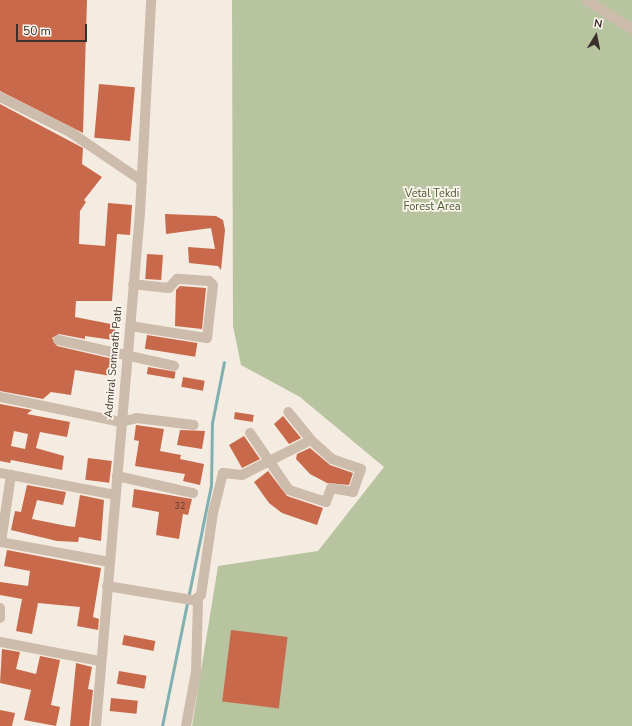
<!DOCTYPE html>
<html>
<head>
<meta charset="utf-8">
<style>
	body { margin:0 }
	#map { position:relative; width:632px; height:726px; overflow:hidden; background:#f4ebe1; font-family:"Nunito Sans",sans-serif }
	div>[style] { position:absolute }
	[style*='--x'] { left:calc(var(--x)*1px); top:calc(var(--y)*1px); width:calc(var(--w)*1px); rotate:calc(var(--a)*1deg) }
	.green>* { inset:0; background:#b8c4a0 }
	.stream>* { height:3px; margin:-1.5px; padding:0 1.5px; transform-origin:1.5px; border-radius:1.5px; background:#7fb0b2 }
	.building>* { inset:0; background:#c8694b; transform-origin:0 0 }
	.minor>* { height:10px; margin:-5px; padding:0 5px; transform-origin:5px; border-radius:5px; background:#cdbbac }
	span { translate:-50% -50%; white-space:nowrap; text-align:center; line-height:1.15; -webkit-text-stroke:3.5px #fbf5ee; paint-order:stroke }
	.number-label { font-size:9px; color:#5e3e33 }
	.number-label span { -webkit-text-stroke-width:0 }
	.park-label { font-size:11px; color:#4a5a2e }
	.street-label { font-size:11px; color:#3b302b }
	.north { position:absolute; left:576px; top:16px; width:40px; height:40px; -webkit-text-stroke:3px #fbf5ee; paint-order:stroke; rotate:10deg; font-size:11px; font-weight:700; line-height:16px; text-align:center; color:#3b302b }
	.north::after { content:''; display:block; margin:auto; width:14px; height:18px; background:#3b302b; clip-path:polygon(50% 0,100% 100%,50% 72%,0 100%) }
	.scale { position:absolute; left:16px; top:24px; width:71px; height:18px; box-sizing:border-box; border:2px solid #3b302b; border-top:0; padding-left:5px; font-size:12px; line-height:14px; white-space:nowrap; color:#3b302b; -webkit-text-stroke:3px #fbf5ee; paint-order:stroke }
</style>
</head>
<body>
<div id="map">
	<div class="green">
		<div style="clip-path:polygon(232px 0,632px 0,632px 726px,192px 726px,218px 566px,318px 551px,384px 467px,300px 397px,241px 365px,233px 326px)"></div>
	</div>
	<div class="stream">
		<div style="--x:162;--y:726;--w:245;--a:-78.5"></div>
		<div style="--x:211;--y:486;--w:63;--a:-89.1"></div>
		<div style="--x:212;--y:423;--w:62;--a:-78.9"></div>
	</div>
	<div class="building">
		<div style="clip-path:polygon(0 0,87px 0,83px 133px,0 91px)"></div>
		<div style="left:99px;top:84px;width:36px;height:54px;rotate:5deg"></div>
		<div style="clip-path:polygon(0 104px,83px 148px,82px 164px,102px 177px,84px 200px,86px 202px,80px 211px,79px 244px,105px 246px,108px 203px,132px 205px,130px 235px,117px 234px,112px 301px,76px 301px,75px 317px,116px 325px,113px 340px,85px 336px,85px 339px,59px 334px,52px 338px,57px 346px,113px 359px,111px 376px,75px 370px,71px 395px,51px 392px,43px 399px,0 391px)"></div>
		<div style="clip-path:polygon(165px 214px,216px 216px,223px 220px,225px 230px,221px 270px,218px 266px,189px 263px,188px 247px,215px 249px,211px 228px,166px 234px)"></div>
		<div style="left:147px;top:254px;width:16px;height:25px;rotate:4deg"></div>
		<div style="clip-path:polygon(180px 286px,206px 288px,202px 329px,175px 326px,176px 290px)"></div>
		<div style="left:147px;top:335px;width:51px;height:14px;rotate:9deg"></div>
		<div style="left:148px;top:367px;width:28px;height:7px;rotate:10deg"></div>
		<div style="left:183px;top:377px;width:22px;height:10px;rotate:10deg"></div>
		<div style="clip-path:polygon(evenodd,0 404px,32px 410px,27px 414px,70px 422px,67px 437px,40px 432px,36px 448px,64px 456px,62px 470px,11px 460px,10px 463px,0 461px,0 404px,14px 431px,28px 434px,25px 449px,11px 446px,14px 431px)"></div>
		<div style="left:235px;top:412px;width:19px;height:7px;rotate:9deg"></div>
		<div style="clip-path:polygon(283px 416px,301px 438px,289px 444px,274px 424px)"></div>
		<div style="clip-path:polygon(136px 425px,164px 429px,160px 451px,181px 455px,180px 459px,204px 464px,200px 485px,183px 481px,185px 474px,135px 466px,139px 441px,134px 440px)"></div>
		<div style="clip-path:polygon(180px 430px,205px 431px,202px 449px,177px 445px)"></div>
		<div style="clip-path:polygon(244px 436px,260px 459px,242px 468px,229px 445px)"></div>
		<div style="clip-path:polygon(310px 448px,330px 465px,353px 473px,349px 485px,327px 483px,310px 474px,296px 459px,297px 454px)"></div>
		<div style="left:88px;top:458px;width:24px;height:22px;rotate:7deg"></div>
		<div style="clip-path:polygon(268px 471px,287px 496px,323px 508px,317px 525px,282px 513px,269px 503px,254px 482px)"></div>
		<div style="clip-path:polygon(27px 485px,66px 492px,63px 505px,37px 500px,32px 519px,67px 526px,75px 527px,80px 495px,104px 500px,101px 541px,79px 537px,78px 542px,57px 541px,11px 530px,15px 511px,21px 512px)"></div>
		<div style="clip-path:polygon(134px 489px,192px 499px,188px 515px,183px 514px,179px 539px,156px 535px,159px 512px,132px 507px)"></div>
		<div style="clip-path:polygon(7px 550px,101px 568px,93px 617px,99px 619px,98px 630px,77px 626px,80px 607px,38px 603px,32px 634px,16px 631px,22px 599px,0 595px,0 582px,28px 586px,30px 571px,4px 566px)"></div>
		<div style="left:231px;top:630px;width:57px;height:72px;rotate:7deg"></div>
		<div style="left:124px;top:635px;width:32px;height:10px;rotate:11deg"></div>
		<div style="clip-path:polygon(2px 649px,20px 652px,16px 669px,36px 674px,40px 656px,60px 660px,51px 705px,60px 707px,56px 726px,24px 720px,31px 690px,0 683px)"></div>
		<div style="clip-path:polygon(76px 663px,92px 667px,88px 689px,93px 690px,89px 726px,70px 726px)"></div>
		<div style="left:119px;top:671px;width:28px;height:13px;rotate:10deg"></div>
		<div style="left:111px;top:698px;width:27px;height:13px;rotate:6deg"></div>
		<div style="clip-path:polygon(0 710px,15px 713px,12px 726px,0 726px)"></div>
	</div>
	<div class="minor">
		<div style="--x:586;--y:0;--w:54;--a:32.2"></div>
		<div style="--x:0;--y:97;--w:78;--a:26.6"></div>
		<div style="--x:70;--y:132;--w:87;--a:34.2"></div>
		<div style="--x:130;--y:326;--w:78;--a:8.9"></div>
		<div style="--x:207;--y:338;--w:53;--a:-83.5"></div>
		<div style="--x:213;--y:285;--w:6;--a:-135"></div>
		<div style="--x:209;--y:281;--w:32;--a:-176"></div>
		<div style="--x:177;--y:279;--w:12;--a:132"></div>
		<div style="--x:169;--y:288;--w:36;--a:-174"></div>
		<div style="--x:58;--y:340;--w:119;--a:12.6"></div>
		<div style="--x:0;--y:397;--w:124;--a:11.7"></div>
		<div style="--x:121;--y:422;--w:16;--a:-14"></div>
		<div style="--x:137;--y:418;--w:57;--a:7"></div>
		<div style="--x:250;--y:433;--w:69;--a:55.6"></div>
		<div style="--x:289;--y:490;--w:39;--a:18"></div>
		<div style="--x:326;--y:502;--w:15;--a:-70"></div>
		<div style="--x:331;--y:488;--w:22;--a:10"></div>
		<div style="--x:353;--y:492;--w:24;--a:-71"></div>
		<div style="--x:361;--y:469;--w:31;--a:-161"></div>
		<div style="--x:332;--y:459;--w:28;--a:-138"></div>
		<div style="--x:311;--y:440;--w:36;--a:-129"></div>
		<div style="--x:0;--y:473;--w:117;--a:10.8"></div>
		<div style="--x:117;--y:476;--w:78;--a:12.6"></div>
		<div style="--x:0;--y:542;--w:111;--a:10.4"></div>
		<div style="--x:1;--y:542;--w:68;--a:-81.5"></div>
		<div style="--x:107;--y:586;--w:92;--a:9.4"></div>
		<div style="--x:198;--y:601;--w:71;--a:91.6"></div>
		<div style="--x:196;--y:672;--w:55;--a:100.5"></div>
		<div style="--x:196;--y:599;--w:6;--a:-39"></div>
		<div style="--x:201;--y:595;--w:83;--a:-81.7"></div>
		<div style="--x:213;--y:513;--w:41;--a:-76"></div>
		<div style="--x:223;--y:473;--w:19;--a:6"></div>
		<div style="--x:242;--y:475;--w:77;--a:-26.9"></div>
		<div style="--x:0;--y:608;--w:10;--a:90"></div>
		<div style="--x:0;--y:642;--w:102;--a:10.8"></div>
		<div style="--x:96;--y:726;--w:515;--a:-85.1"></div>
		<div style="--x:140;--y:213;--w:213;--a:-87"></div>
	</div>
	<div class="number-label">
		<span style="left:180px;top:506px">32</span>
	</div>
	<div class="park-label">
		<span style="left:432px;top:201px">Vetal Tekdi<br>Forest Area</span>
	</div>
	<div class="street-label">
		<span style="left:114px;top:362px;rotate:-85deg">Admiral Somnath Path</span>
	</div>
	<div class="north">N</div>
	<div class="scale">50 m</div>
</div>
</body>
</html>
